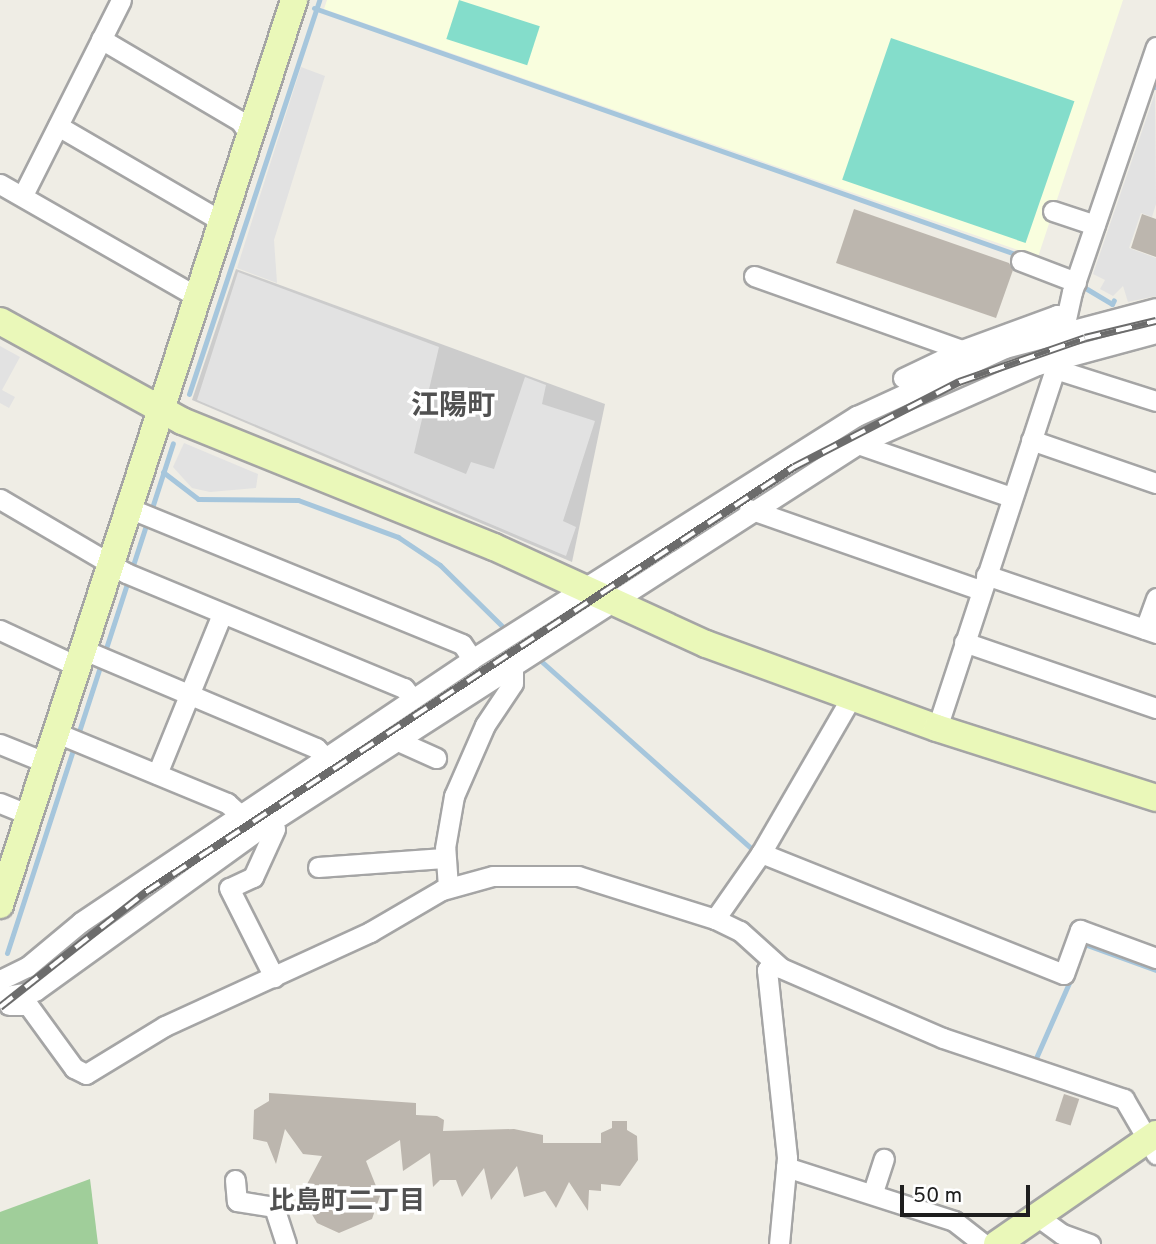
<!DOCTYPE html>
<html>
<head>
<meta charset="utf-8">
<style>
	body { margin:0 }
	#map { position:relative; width:1156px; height:1244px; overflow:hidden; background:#efede5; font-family:Overpass,"Noto Sans JP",sans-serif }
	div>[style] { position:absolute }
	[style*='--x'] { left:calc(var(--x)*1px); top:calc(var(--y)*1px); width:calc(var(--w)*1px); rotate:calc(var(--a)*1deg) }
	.education>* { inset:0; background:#f9fede }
	.religious>* { inset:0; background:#ccc }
	.forest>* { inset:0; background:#a0ce9a }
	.pitch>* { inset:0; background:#84ddcb; transform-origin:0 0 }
	.parking>* { inset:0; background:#e2e2e2 }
	.stream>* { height:5px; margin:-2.5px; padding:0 2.5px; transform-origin:2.5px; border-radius:2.5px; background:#a6c6dc }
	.building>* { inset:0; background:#bcb6ae; transform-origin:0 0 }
	.roads { filter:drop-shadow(2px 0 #a5a5a5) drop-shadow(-2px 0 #a5a5a5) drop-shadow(0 2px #a5a5a5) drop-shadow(0 -2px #a5a5a5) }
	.street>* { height:19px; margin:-9.5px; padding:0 9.5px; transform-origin:9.5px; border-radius:9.5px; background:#fff }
	.secondary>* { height:26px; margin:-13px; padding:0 13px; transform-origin:13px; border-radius:13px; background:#eaf8b9 }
	.rail>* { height:8px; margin-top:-4px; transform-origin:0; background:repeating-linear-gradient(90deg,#fff 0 16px,#6c6c6c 0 32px); box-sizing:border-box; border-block:2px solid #6c6c6c }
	span { translate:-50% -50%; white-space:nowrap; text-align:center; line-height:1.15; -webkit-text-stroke:7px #fff; paint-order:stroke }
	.neighbourhood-label { font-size:26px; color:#515151; font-weight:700 }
	.quarter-label { font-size:28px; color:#515151; font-weight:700 }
	.scale { position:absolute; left:900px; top:1185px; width:130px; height:32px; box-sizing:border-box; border:4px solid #1e1e1e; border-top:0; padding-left:9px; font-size:21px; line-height:24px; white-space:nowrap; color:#1e1e1e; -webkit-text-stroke:5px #fff; paint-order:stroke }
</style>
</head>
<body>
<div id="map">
	<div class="education">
		<div style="clip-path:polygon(327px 0,1123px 0,1038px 257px,324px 9px)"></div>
	</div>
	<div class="religious">
		<div style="clip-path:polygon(236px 269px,605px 404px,572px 562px,192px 400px)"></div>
	</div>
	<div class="forest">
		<div style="clip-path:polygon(90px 1179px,98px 1244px,0 1244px,0 1212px)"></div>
	</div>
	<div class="pitch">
		<div style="left:459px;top:0;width:85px;height:41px;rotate:18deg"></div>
		<div style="left:891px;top:38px;width:194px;height:150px;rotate:19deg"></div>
	</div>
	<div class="parking">
		<div style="clip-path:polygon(301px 67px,325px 76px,274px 240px,277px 283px,237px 268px)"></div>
		<div style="clip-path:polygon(1155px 93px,1156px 204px,1152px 217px,1141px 213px,1129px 248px,1156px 258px,1156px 296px,1128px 302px,1123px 286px,1113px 296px,1100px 289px,1105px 280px,1093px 274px)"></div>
		<div style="clip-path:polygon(238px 272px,439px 347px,414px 453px,466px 474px,471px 462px,494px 469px,525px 377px,546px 385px,542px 404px,595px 421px,563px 521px,576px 527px,566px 556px,197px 400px)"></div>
		<div style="clip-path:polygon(0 346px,20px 357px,2px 390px,15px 397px,9px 408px,0 403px)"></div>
		<div style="clip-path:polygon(184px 443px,258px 474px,256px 488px,210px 492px,192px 488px,173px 467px)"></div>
	</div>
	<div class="stream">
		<div style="--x:314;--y:8;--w:749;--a:19.33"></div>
		<div style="--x:1155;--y:87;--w:1;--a:0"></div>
		<div style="--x:1087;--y:289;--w:29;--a:31"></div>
		<div style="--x:1112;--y:304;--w:4;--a:-63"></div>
		<div style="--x:189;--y:394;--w:415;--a:-71.7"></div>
		<div style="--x:163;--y:472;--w:44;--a:37.6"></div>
		<div style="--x:198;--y:499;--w:100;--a:0.6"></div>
		<div style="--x:298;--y:500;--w:107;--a:20.3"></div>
		<div style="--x:398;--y:537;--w:50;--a:33.7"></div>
		<div style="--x:440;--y:565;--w:88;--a:44.5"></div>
		<div style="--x:151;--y:511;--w:71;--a:-72.1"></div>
		<div style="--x:541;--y:661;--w:285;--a:41.7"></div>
		<div style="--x:1082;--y:949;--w:5;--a:-68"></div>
		<div style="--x:1084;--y:944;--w:77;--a:19.9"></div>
		<div style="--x:7;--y:953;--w:455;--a:-72"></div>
		<div style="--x:1036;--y:1058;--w:82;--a:-66.3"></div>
	</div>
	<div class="building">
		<div style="clip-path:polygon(854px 209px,1009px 263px,1013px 270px,996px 318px,836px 263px)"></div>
		<div style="clip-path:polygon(1142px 214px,1156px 219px,1156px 257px,1131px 248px)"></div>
		<div style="clip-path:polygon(269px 1093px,416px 1103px,416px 1115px,437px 1116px,444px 1120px,443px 1131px,514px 1129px,543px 1135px,543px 1143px,601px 1143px,601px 1133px,612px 1128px,612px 1121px,627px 1121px,627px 1130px,637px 1136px,638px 1160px,620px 1186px,601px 1184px,601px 1191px,589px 1190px,588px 1211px,569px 1182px,556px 1208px,545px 1191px,524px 1197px,517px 1166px,491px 1200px,484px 1168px,462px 1197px,456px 1180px,440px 1180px,433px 1187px,430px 1153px,403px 1171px,400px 1140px,366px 1161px,380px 1196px,372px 1219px,339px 1233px,317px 1223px,306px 1204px,306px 1186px,322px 1156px,303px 1154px,285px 1129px,276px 1164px,267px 1142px,253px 1139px,254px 1110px,269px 1101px)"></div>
		<div style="left:1064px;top:1094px;width:16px;height:28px;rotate:18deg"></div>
	</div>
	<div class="roads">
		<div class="street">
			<div style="--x:101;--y:39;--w:161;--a:30.5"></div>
			<div style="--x:240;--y:121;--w:21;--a:55"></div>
			<div style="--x:58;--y:126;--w:191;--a:30.2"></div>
			<div style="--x:0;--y:184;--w:229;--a:29.8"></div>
			<div style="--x:23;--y:195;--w:218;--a:-63.3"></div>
			<div style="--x:1053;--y:211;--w:44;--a:18.4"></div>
			<div style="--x:1021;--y:261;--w:59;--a:20.9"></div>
			<div style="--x:754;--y:276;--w:221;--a:19.6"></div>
			<div style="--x:962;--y:350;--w:101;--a:-20.2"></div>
			<div style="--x:1057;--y:315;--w:10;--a:37"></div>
			<div style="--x:1055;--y:369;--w:106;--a:17.6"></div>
			<div style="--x:903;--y:378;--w:65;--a:-25.4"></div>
			<div style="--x:1031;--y:440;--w:132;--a:19"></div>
			<div style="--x:858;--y:444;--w:162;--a:19.1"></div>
			<div style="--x:0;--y:499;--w:146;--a:30.4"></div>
			<div style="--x:126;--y:573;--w:301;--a:22.5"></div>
			<div style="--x:404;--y:688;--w:14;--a:51"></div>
			<div style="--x:131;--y:509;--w:357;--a:22.2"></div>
			<div style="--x:462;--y:644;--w:18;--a:56"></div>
			<div style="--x:749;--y:509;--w:245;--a:19.3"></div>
			<div style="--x:986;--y:575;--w:180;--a:18.8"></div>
			<div style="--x:1145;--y:629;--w:33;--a:-70"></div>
			<div style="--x:0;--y:630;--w:87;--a:25.1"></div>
			<div style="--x:964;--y:642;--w:203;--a:19"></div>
			<div style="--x:84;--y:650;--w:252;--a:22.9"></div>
			<div style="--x:316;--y:748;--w:14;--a:45"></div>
			<div style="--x:937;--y:728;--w:378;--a:-71.8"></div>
			<div style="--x:1055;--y:369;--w:79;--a:-77.6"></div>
			<div style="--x:1072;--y:292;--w:259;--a:-71.1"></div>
			<div style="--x:57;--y:733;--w:184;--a:22.4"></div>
			<div style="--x:227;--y:803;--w:30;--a:42"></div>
			<div style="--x:396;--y:740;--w:44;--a:24.2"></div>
			<div style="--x:0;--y:744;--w:51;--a:22"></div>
			<div style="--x:157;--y:774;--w:173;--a:-67.9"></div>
			<div style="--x:0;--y:803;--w:32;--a:22"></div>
			<div style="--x:271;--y:823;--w:7;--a:56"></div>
			<div style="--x:275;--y:829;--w:53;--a:114.6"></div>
			<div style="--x:253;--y:877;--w:26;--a:155"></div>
			<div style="--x:229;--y:888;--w:100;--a:63.2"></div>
			<div style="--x:761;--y:853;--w:326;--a:21.8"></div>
			<div style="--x:1064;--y:974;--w:47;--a:-70"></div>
			<div style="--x:1080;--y:930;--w:81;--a:20.2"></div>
			<div style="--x:318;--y:867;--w:126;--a:-4.1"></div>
			<div style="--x:448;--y:887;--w:39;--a:-94"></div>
			<div style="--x:445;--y:848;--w:53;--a:-80.2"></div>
			<div style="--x:454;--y:796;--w:77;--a:-66.4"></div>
			<div style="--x:485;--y:725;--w:50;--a:-56.3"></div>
			<div style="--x:513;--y:683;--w:18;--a:-90"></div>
			<div style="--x:715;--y:919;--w:80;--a:-55.1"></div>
			<div style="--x:761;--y:853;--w:179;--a:-59.9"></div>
			<div style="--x:773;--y:962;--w:10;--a:127"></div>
			<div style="--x:767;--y:970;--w:189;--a:83.9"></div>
			<div style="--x:787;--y:1158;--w:86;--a:95.3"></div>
			<div style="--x:0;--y:980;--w:30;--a:-26"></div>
			<div style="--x:27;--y:967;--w:70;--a:-39.8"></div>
			<div style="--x:81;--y:922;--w:471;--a:-33.9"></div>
			<div style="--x:472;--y:659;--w:455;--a:-32.3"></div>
			<div style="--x:857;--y:416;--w:163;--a:-24.7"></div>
			<div style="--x:1005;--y:348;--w:156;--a:-14.8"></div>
			<div style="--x:0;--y:997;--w:36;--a:-10"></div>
			<div style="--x:35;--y:991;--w:274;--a:-35.8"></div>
			<div style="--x:257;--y:831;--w:715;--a:-32.78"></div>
			<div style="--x:858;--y:444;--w:196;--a:-23.8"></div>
			<div style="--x:1037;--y:365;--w:123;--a:-15.1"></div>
			<div style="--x:9;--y:1005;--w:19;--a:0"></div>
			<div style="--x:28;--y:1005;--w:78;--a:53.9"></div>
			<div style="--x:74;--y:1068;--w:13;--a:27"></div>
			<div style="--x:86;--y:1074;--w:92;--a:-31.3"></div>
			<div style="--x:165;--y:1026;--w:226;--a:-24.6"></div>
			<div style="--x:370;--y:932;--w:83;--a:-30.3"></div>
			<div style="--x:442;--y:890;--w:53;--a:-15.4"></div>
			<div style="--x:493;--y:876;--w:85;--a:0"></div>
			<div style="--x:578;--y:876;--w:144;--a:17.4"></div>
			<div style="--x:715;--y:919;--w:28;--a:26"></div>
			<div style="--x:740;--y:931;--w:55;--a:42.1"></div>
			<div style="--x:781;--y:968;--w:176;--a:23.4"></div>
			<div style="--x:943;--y:1038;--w:191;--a:18.6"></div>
			<div style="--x:1124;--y:1099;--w:64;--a:59.8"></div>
			<div style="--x:786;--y:1167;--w:176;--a:17.8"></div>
			<div style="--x:954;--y:1221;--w:37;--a:38"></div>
			<div style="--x:235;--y:1180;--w:21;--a:85"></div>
			<div style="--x:237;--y:1201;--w:37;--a:9"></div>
			<div style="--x:274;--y:1207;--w:39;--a:72"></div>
			<div style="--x:873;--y:1192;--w:35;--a:-72"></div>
			<div style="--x:1037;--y:1216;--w:31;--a:36"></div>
			<div style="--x:1062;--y:1234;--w:30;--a:20"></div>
		</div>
		<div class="secondary">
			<div style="--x:0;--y:321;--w:208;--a:28.8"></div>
			<div style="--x:182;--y:421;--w:336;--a:22"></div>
			<div style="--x:494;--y:547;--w:233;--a:24.6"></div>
			<div style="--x:706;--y:644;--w:246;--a:20"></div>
			<div style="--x:937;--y:728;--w:230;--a:17.7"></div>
			<div style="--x:0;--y:905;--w:952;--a:-72"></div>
			<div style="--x:997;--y:1244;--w:193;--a:-34.7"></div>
		</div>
	</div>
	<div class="rail">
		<div style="--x:0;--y:1007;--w:186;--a:-38.2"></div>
		<div style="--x:146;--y:892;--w:775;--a:-33.26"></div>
		<div style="--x:794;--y:467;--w:186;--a:-27.3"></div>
		<div style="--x:959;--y:382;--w:133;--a:-19.2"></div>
		<div style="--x:1085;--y:338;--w:73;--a:-13.5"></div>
	</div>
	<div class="neighbourhood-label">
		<span style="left:347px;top:1203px">比島町二丁目</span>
	</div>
	<div class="quarter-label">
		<span style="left:453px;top:407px">江陽町</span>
	</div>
	<div class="scale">50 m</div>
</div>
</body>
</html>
